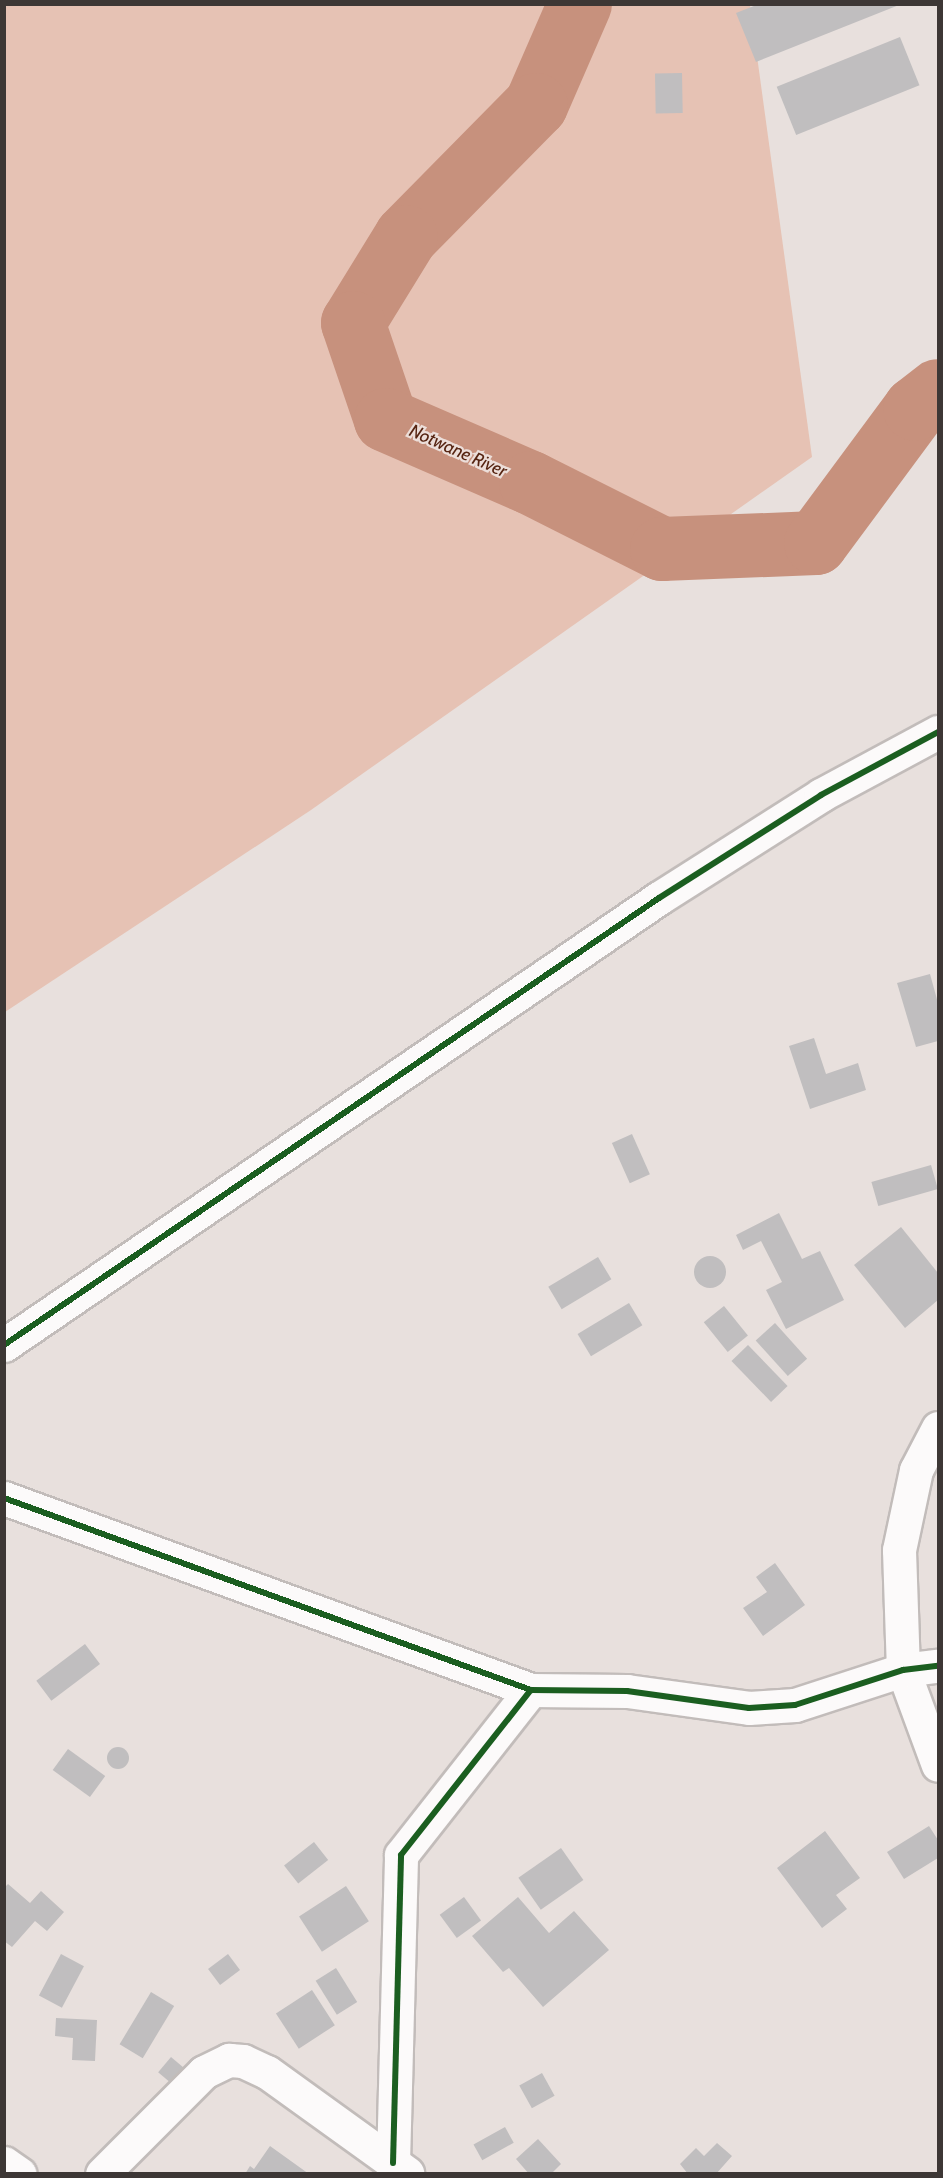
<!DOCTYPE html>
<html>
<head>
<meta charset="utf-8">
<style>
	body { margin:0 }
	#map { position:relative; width:943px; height:2178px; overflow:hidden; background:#e8e0dd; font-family:Cabin,sans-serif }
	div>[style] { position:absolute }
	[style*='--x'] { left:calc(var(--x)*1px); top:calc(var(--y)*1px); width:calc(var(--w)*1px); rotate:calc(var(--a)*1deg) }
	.green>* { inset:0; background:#e6c2b4 }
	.river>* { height:64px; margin:-32px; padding:0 32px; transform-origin:32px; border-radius:32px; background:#c7917d }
	.building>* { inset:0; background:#c0bebf; transform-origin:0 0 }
	.round { border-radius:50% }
	.roads { filter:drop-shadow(2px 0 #c2bcba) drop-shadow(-2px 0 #c2bcba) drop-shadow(0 2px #c2bcba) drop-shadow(0 -2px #c2bcba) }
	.minor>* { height:33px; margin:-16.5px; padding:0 16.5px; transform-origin:16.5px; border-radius:16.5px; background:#fcfafa }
	.tertiary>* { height:33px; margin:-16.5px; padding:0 16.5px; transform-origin:16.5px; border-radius:16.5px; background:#fcfafa }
	.cycleway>* { height:6px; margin:-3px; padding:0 3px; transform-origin:3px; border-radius:3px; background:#1b5e20 }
	span { translate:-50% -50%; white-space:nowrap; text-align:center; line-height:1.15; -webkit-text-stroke:4.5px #ecded9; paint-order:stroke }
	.water-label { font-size:18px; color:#562411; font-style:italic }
	.frame { position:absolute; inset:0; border:6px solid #3d3735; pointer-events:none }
</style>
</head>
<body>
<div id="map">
	<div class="green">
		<div style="clip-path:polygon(5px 5px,750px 5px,812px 457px,311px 810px,5px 1012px)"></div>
	</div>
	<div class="river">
		<div style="--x:580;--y:4;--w:110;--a:113.5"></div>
		<div style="--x:536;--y:105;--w:185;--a:134.6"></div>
		<div style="--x:406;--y:237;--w:101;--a:121.6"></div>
		<div style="--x:353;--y:323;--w:102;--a:71.2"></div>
		<div style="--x:386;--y:420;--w:158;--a:23.5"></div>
		<div style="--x:531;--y:483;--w:147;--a:26.7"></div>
		<div style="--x:662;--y:549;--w:154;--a:-2.2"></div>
		<div style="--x:816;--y:543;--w:167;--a:-53.5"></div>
		<div style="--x:915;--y:409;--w:29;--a:-38"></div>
	</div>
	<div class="building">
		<div style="clip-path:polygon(759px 4px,899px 4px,899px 5px,756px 62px,736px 13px)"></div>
		<div style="left:900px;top:37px;width:52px;height:133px;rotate:68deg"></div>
		<div style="left:682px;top:73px;width:40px;height:27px;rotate:89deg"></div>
		<div style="clip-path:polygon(930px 974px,938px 1003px,938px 1041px,916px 1047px,897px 983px)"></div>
		<div style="clip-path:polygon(814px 1038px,826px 1074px,858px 1063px,866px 1090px,810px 1109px,789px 1046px)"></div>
		<div style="left:632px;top:1134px;width:44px;height:22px;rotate:66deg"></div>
		<div style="left:931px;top:1165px;width:25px;height:62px;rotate:74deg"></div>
		<div style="clip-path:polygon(779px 1213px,802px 1259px,820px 1251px,844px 1300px,786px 1329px,766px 1290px,782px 1282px,761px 1241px,743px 1250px,736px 1235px)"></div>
		<div style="clip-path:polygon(901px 1227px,938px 1273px,938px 1300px,905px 1328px,854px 1265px)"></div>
		<div class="round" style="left:694px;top:1256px;width:32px;height:32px"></div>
		<div style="left:598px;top:1257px;width:26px;height:58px;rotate:59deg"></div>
		<div style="left:629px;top:1303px;width:26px;height:60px;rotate:59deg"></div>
		<div style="left:724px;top:1306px;width:38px;height:26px;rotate:51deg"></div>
		<div style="left:775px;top:1323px;width:48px;height:26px;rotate:48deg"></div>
		<div style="left:748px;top:1345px;width:57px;height:23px;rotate:46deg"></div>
		<div style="clip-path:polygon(775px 1563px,805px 1605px,763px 1636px,743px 1608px,767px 1592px,756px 1577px)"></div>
		<div style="left:85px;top:1644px;width:25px;height:61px;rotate:53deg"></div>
		<div class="round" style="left:107px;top:1747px;width:22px;height:22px"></div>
		<div style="left:68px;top:1749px;width:46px;height:26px;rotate:36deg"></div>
		<div style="clip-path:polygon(929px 1826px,938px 1840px,938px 1858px,904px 1879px,887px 1852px)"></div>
		<div style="clip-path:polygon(825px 1831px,860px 1878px,836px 1895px,847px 1909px,822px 1928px,777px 1868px)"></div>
		<div style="left:314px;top:1842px;width:23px;height:38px;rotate:52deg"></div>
		<div style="left:561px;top:1848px;width:39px;height:52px;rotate:55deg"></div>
		<div style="clip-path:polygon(8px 1884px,30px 1903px,41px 1891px,64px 1912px,47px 1931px,35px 1921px,12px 1947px,4px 1941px,4px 1888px)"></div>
		<div style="left:346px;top:1886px;width:42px;height:56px;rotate:57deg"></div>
		<div style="left:464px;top:1897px;width:29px;height:30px;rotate:54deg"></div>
		<div style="clip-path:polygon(518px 1897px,549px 1933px,574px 1911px,609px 1950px,543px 2007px,509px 1968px,503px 1972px,472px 1936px)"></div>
		<div style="left:61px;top:1954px;width:26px;height:47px;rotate:28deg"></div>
		<div style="left:228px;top:1954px;width:20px;height:25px;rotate:53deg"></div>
		<div style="left:336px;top:1968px;width:40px;height:24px;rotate:58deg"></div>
		<div style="left:312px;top:1990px;width:42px;height:43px;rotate:57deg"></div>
		<div style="left:151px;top:1992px;width:27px;height:61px;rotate:31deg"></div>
		<div style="clip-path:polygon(56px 2018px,97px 2020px,95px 2061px,72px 2060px,73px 2038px,55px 2036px)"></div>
		<div style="left:171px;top:2057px;width:17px;height:20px;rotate:40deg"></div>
		<div style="left:542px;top:2073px;width:26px;height:26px;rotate:61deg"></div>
		<div style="left:505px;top:2127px;width:18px;height:36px;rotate:61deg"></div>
		<div style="clip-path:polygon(538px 2139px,561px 2164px,551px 2174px,529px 2174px,516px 2159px)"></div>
		<div style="clip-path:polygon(717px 2143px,732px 2156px,716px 2174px,688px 2174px,680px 2164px,696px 2148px,704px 2156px)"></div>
		<div style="clip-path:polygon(270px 2146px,309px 2174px,245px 2174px,250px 2166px,254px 2169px)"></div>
	</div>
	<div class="roads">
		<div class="minor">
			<div style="--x:938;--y:1428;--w:47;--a:117.6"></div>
			<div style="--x:916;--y:1470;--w:82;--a:102"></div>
			<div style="--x:899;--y:1550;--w:120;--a:88.1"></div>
			<div style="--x:903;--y:1670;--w:101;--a:69.8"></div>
			<div style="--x:4;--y:1498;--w:561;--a:20.02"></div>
			<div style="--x:531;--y:1690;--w:96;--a:0.6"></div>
			<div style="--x:627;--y:1691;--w:123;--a:7.9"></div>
			<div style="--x:749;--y:1708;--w:46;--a:-3.7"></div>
			<div style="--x:795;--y:1705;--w:114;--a:-18"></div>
			<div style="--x:903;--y:1670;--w:35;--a:-7"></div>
			<div style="--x:4;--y:2163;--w:19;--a:35"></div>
			<div style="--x:393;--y:2163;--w:308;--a:-88.5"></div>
			<div style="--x:401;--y:1855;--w:210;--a:-51.8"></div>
			<div style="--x:102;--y:2174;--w:144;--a:-45"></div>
			<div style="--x:204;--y:2072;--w:28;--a:-26"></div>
			<div style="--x:229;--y:2060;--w:14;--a:4"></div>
			<div style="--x:243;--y:2061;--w:26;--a:25"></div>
			<div style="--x:267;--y:2072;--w:173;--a:35.8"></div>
		</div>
		<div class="tertiary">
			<div style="--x:4;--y:1345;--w:793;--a:-34.31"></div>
			<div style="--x:659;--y:898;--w:192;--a:-32.4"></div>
			<div style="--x:821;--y:795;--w:133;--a:-28.3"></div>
		</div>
	</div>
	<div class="cycleway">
		<div style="--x:4;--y:1345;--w:793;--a:-34.31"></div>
		<div style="--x:659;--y:898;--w:192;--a:-32.4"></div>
		<div style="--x:821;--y:795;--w:133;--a:-28.3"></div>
		<div style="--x:4;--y:1498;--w:561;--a:20.02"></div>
		<div style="--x:531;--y:1690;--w:96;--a:0.6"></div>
		<div style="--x:627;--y:1691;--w:123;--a:7.9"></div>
		<div style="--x:749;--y:1708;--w:46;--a:-3.7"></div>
		<div style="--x:795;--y:1705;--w:114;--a:-18"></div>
		<div style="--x:903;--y:1670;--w:35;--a:-7"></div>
		<div style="--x:393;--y:2163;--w:308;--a:-88.5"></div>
		<div style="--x:401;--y:1855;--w:210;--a:-51.8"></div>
	</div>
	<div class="water-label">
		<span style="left:458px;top:451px;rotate:24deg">Notwane River</span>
	</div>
	<div class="frame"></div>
</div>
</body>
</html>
